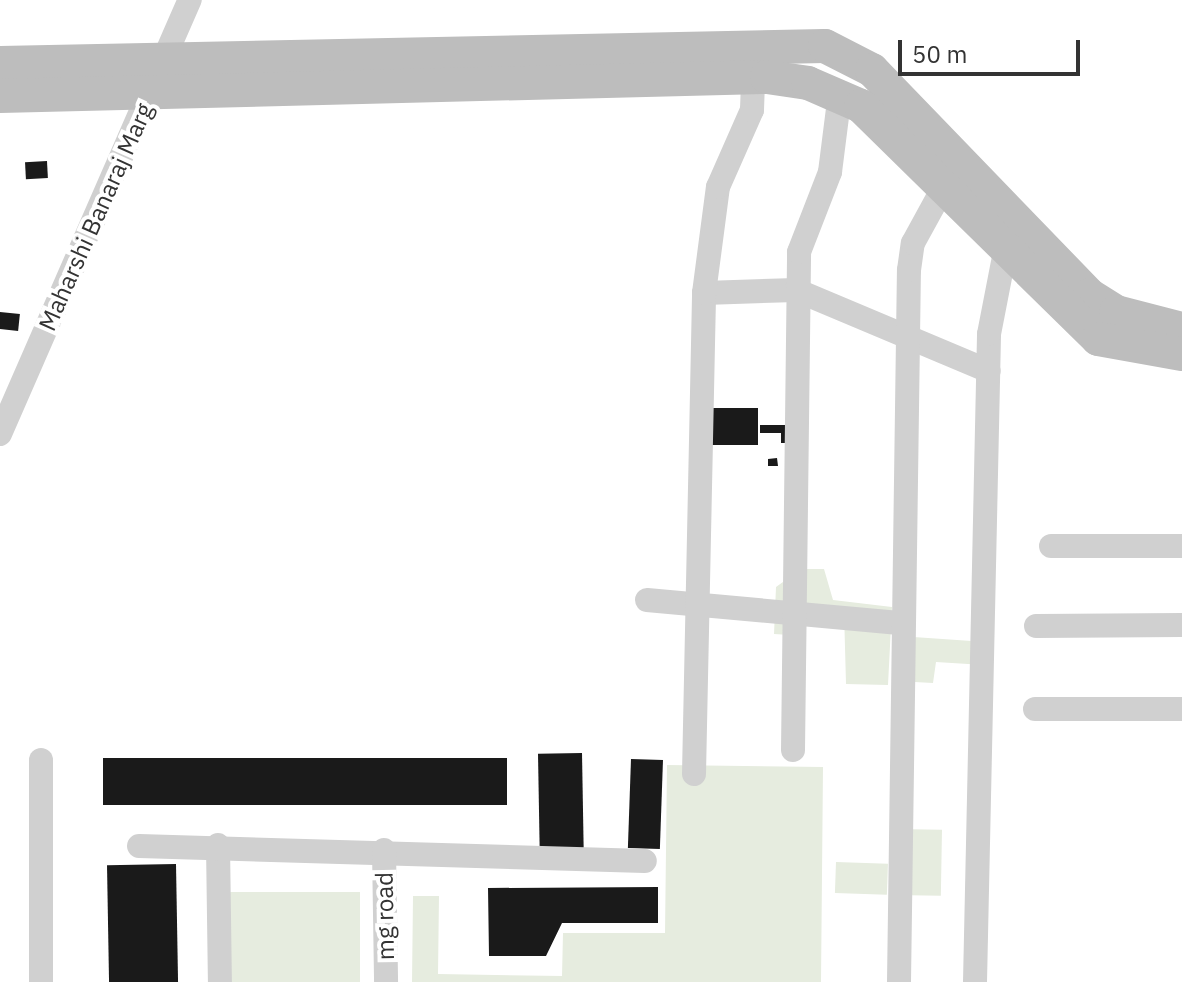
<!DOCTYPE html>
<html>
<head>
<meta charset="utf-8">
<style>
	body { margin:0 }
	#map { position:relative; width:1182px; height:982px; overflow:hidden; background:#fff; font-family:"IBM Plex Sans",sans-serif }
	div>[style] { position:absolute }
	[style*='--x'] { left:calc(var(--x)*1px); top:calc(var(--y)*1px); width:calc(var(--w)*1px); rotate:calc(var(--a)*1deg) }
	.green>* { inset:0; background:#e6ecdf; transform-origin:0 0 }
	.building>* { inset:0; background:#1a1a1a; transform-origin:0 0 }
	.street>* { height:24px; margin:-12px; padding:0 12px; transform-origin:12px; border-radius:12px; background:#d0d0d0 }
	.secondary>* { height:34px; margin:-17px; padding:0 17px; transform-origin:17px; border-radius:17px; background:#bdbdbd }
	span { translate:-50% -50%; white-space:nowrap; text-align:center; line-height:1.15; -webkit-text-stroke:8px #fff; paint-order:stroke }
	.street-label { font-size:24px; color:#333 }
	.scale { position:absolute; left:898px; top:40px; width:182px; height:36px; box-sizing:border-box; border:4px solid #333; border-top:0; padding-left:10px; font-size:24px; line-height:28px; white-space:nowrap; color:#333; -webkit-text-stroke:6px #fff; paint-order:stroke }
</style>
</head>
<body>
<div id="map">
	<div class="green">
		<div style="clip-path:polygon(801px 569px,824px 569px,833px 600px,892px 607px,888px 685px,846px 684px,844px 611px,792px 601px,790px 635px,774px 634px,776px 587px)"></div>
		<div style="clip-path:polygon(899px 636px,986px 642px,984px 665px,936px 662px,933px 683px,896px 681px)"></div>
		<div style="clip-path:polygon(667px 765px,823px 767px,821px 982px,412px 982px,413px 896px,439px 896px,438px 974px,562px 976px,563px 933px,665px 933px)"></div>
		<div style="left:895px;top:829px;width:47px;height:66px;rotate:1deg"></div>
		<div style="left:836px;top:862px;width:52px;height:31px;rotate:2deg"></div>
		<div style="left:360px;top:892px;width:90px;height:134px;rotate:90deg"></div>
	</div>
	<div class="building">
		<div style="left:47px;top:161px;width:17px;height:22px;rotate:87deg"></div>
		<div style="left:0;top:312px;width:20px;height:17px;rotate:6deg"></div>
		<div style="left:710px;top:408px;width:48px;height:37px"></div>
		<div style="clip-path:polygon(760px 425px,791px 425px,792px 443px,781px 443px,781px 433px,760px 433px)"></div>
		<div style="clip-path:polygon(777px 458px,778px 466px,768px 466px,768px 459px)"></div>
		<div style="left:582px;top:753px;width:99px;height:44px;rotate:89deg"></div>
		<div style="left:507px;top:758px;width:47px;height:404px;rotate:90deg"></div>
		<div style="left:631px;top:759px;width:32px;height:89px;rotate:2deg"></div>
		<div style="left:176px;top:864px;width:118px;height:69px;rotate:89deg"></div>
		<div style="clip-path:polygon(658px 887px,658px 923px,562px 923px,546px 956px,489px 956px,488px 888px)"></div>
	</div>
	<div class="street">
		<div style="--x:704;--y:293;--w:92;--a:-1.9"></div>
		<div style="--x:796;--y:290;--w:209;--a:22.8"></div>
		<div style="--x:0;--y:434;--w:474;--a:-66.4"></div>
		<div style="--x:1051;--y:546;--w:131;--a:0"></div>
		<div style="--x:647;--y:600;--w:256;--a:5.2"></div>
		<div style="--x:1036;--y:626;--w:146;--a:-0.4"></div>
		<div style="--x:1035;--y:709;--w:147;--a:0"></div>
		<div style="--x:793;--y:750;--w:498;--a:-89.3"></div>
		<div style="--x:799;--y:252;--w:86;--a:-68.8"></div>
		<div style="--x:830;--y:172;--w:80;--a:-82.8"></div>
		<div style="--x:41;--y:760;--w:222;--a:90"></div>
		<div style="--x:694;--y:774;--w:481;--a:-88.8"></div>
		<div style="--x:704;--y:293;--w:107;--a:-82.5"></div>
		<div style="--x:718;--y:187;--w:84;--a:-66.2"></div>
		<div style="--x:752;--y:110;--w:33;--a:-88"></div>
		<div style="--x:218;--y:845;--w:137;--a:89.2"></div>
		<div style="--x:139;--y:846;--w:506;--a:1.7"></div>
		<div style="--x:384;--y:850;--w:132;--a:89.1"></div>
		<div style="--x:899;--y:982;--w:712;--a:-89.2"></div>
		<div style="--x:909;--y:270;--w:27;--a:-82"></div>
		<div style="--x:913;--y:243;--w:60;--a:-61.3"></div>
		<div style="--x:975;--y:982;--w:648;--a:-88.76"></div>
		<div style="--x:989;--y:334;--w:84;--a:-79"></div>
	</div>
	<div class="secondary">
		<div style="--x:0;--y:63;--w:825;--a:-1.18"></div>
		<div style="--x:825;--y:46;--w:53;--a:27.1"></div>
		<div style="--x:872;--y:70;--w:313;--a:46"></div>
		<div style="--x:1089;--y:295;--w:32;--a:32"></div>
		<div style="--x:1116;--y:312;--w:68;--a:14.4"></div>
		<div style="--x:0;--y:96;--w:767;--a:-1.42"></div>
		<div style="--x:767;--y:77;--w:41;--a:8.3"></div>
		<div style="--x:808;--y:83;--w:58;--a:23.5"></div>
		<div style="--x:861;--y:106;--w:332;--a:44.5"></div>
		<div style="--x:1098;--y:339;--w:85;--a:10.1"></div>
	</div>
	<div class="street-label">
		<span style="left:96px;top:217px;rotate:-66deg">Maharshi Banaraj Marg</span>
		<span style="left:385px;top:916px;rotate:-91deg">mg road</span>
	</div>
	<div class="scale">50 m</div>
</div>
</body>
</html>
